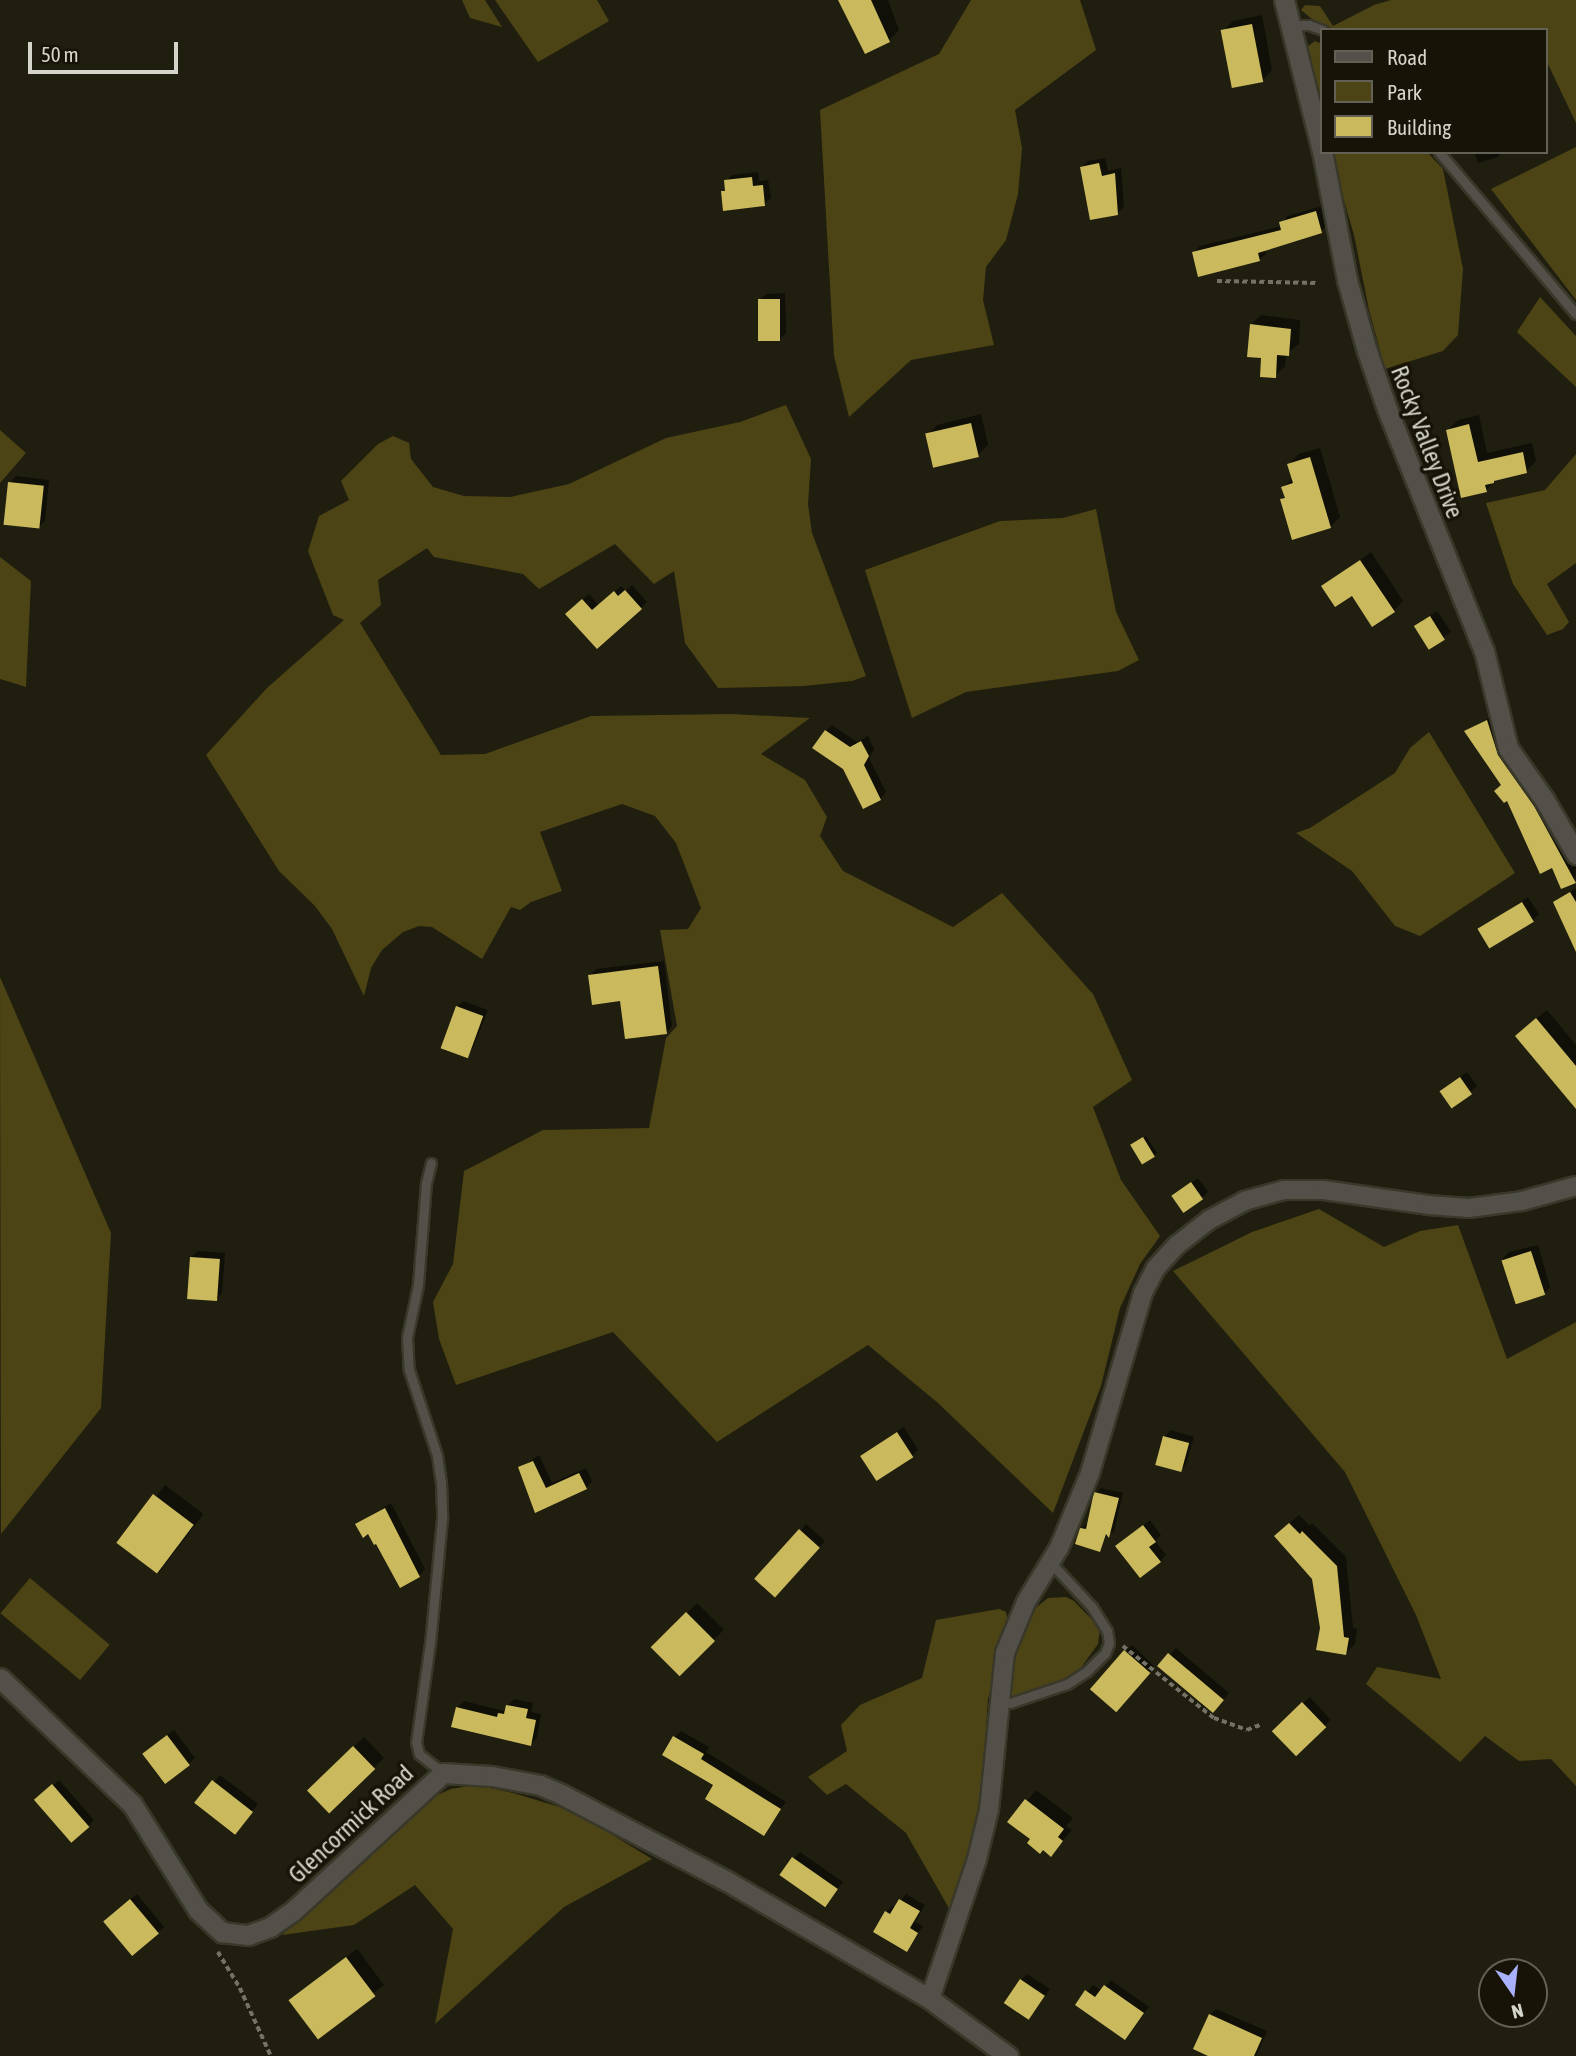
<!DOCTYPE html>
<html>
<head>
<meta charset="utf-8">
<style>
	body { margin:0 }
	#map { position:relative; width:1576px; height:2056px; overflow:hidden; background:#201e0f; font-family:"Asap Condensed",sans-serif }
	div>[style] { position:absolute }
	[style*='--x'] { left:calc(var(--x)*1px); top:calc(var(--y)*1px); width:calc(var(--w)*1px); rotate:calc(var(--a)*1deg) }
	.green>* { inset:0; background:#4c4415; transform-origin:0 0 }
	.shadow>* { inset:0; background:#0007; transform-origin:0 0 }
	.building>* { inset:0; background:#caba5d; transform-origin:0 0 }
	.path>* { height:3.5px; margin-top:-1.75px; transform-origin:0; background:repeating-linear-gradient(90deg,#747266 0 5px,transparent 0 8.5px) }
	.roads { filter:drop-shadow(2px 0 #393829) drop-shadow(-2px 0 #393829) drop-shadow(0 2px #393829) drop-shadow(0 -2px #393829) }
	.service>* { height:9px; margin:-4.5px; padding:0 4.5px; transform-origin:4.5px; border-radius:4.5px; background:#525049 }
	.minor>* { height:18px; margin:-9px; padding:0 9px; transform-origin:9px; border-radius:9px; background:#525049 }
	.tertiary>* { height:19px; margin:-9.5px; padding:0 9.5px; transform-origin:9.5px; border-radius:9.5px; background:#525049 }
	span { translate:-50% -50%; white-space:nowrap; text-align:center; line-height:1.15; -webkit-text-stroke:7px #171407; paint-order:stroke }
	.street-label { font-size:24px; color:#d6d5cb }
	.legend { position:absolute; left:1320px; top:28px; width:228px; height:126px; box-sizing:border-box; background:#171407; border:2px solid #636155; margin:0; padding:9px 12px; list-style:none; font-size:21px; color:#d6d5cb }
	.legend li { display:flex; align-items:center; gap:14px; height:35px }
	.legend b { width:35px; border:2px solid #636155 }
	.north { position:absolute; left:1478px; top:1958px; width:70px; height:70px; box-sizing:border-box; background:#171407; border:2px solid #636155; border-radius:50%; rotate:166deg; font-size:19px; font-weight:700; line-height:28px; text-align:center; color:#d6d5cb }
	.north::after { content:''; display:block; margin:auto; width:24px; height:32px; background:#a9b0fc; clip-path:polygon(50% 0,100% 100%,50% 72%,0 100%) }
	.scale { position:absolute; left:28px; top:42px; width:150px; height:32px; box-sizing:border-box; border:4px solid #d6d5cb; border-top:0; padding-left:9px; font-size:21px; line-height:24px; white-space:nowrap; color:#d6d5cb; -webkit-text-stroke:5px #171407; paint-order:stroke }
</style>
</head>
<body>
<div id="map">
	<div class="green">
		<div style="clip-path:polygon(462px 0,485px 0,502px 27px,470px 18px)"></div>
		<div style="clip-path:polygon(495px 0,597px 0,609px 21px,538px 62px)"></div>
		<div style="clip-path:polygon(971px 0,1080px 0,1096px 50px,1015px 110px,1022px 148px,1018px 194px,1006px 240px,986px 267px,983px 300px,994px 345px,911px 360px,849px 417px,834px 356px,820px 110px,939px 54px)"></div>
		<div style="clip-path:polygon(1391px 0,1576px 0,1576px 123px,1546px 60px,1546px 30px,1336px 30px,1313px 20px,1301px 10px,1305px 5px,1320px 6px,1333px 26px,1374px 5px)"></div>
		<div style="clip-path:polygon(1315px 41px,1322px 44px,1322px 125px,1307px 71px,1307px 47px)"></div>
		<div style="clip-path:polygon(1576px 147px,1576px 300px,1491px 189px)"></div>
		<div style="clip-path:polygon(1330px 152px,1427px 152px,1443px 169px,1463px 269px,1458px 335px,1443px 351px,1385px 369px,1369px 310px,1354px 235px)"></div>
		<div style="clip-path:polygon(1540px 297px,1576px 336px,1576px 387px,1517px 332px)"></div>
		<div style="clip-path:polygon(786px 405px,811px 459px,808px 504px,812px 533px,866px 676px,852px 681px,804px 686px,718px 688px,685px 643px,674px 571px,654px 584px,615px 544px,539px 589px,523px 574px,434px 557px,427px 548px,378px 580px,381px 605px,360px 623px,441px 755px,485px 754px,591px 716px,731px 714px,810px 718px,761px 754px,805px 780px,827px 817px,820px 836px,843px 871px,953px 927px,1002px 893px,1093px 994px,1132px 1080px,1093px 1107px,1121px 1180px,1160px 1236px,1140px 1264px,1120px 1308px,1101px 1386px,1053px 1513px,938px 1403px,868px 1345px,717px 1442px,613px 1332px,456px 1385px,439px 1339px,433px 1302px,453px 1264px,464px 1171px,543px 1130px,649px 1128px,666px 1038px,677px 1026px,660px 930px,688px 929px,701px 908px,676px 843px,655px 816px,622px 804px,540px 832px,562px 891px,531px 902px,520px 910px,511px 907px,482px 959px,432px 927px,419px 926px,403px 932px,382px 950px,371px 968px,364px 996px,332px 929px,315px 906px,279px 871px,206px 755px,267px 688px,344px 620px,333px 615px,308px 551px,319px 516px,349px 500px,341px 481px,378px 444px,393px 436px,409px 443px,411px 459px,433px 487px,464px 496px,510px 497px,569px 484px,666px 438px,740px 422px)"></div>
		<div style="clip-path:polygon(0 430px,26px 453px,0 483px)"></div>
		<div style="clip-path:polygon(1576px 454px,1576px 563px,1547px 584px,1569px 622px,1563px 629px,1547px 635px,1513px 584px,1486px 503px,1545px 490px)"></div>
		<div style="clip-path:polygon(1096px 509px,1116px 612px,1139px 660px,1118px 671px,966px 692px,912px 718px,865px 570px,1000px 521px,1063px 518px)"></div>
		<div style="clip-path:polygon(0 557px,31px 581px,26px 687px,0 679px)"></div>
		<div style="clip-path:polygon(1429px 732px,1515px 873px,1420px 936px,1395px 926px,1352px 871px,1296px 833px,1310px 828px,1395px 773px,1410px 748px)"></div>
		<div style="clip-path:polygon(0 977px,111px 1233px,101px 1408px,1px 1534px)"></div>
		<div style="clip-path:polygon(1319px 1209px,1384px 1247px,1420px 1231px,1458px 1225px,1507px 1359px,1576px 1322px,1576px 1786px,1551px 1759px,1519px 1761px,1485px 1736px,1460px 1762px,1366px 1684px,1377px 1667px,1441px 1679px,1416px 1615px,1345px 1472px,1173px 1271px,1252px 1232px)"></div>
		<div style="left:30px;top:1578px;width:104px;height:46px;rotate:40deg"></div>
		<div style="clip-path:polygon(1066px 1597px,1074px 1601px,1100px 1628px,1098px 1644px,1080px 1669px,1063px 1680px,1009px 1701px,1010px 1668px,1033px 1610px,1048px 1598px)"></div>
		<div style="clip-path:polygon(999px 1609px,1006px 1612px,1008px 1621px,988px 1699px,981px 1808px,970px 1858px,950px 1910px,906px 1833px,846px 1784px,827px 1795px,808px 1777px,847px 1751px,841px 1725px,860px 1705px,922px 1678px,936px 1620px)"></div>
		<div style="clip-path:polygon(475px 1785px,513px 1793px,573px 1811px,652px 1859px,564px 1907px,435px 2024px,453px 1929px,415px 1885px,354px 1925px,282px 1935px,428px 1799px,451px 1789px)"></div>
	</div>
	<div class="shadow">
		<div style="clip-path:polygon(842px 0,888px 0,899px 30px,889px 40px)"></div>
		<div style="clip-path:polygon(1262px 15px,1272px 70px,1263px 80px,1223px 31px,1233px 21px)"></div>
		<div style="clip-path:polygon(1474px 152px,1503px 152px,1498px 157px,1478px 163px)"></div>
		<div style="clip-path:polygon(1105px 158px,1108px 171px,1121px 168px,1124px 207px,1118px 213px,1082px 167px,1088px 161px)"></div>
		<div style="clip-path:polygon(758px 172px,759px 181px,768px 180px,771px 198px,764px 204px,723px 192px,727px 188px,726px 181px,732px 175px)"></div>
		<div style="clip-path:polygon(1322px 206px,1328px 225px,1321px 231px,1264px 249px,1266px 254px,1259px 260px,1194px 252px,1200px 246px,1282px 226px,1287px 216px)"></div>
		<div style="clip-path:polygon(785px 293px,786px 333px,779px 340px,760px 300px,766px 294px)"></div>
		<div style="clip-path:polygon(1261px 315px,1300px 320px,1299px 344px,1286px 354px,1285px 366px,1275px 376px,1263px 356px,1251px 325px)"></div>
		<div style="clip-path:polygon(981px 414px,988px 445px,978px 455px,927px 435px,937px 425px)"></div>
		<div style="clip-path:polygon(1479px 415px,1487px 453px,1532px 443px,1536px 461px,1526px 471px,1496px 480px,1486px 490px,1448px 430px,1458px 420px)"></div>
		<div style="clip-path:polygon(1320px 448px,1340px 517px,1330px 527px,1282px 500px,1286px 496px,1283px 488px,1293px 478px,1289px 464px,1299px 454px)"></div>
		<div style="clip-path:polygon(16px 476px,49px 480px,45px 521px,39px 527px,10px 483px)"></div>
		<div style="clip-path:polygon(1371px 552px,1403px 601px,1394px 611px,1352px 594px,1323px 587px)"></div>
		<div style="clip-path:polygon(632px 585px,647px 602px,641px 608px,568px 614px,589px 594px,599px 606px,621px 586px,626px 591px)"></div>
		<div style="left:1437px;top:611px;width:25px;height:26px;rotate:56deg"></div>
		<div style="clip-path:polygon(1493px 716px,1576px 866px,1575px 881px,1562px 887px,1503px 784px,1466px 731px)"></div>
		<div style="clip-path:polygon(832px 725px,857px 742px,868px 736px,874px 749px,869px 758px,886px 792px,880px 799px,826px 731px)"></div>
		<div style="clip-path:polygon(1576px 888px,1576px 915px,1555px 902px)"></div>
		<div style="clip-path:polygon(1528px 897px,1539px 914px,1533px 920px,1480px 929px)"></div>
		<div style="clip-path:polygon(664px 961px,672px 1026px,666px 1033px,590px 975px,596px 969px)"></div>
		<div style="clip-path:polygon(463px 1001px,488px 1010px,472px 1050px,466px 1056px,457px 1007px)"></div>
		<div style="clip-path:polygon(1547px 1010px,1576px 1045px,1576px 1096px,1527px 1026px)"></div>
		<div style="clip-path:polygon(1467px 1072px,1477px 1086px,1470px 1092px,1441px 1091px)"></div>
		<div style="clip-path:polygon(1146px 1136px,1157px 1153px,1143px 1162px,1135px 1143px)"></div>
		<div style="clip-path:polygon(1198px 1178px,1208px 1192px,1202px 1198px,1180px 1191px)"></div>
		<div style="clip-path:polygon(1538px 1245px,1550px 1287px,1544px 1294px,1503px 1259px,1509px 1252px)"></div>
		<div style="clip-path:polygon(198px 1251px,225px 1253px,222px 1293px,216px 1300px,191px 1257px)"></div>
		<div style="clip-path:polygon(904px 1427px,918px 1450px,912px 1456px,862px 1455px)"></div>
		<div style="clip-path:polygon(1171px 1430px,1194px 1437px,1186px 1464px,1180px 1470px,1164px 1437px)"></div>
		<div style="clip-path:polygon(539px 1455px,552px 1483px,586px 1468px,592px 1481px,586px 1488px,530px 1498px,520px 1468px)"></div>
		<div style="left:165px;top:1485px;width:48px;height:75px;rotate:37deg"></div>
		<div style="clip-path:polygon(1101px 1488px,1123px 1493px,1114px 1531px,1108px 1534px,1099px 1550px,1082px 1528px,1087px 1523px,1096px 1493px)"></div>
		<div style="clip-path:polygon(391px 1503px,425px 1569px,419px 1576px,357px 1524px)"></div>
		<div style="clip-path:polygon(1299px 1515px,1310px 1526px,1312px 1523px,1346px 1557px,1353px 1628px,1357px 1629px,1355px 1644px,1345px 1653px,1322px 1628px,1314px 1578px,1285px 1527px)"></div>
		<div style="clip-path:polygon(1150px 1520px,1161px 1535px,1155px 1541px,1166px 1555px,1160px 1561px,1124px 1540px)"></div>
		<div style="clip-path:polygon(806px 1524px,825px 1541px,782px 1589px,800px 1531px)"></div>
		<div style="left:697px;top:1603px;width:38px;height:63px;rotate:45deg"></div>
		<div style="clip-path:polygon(1132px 1645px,1154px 1666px,1121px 1703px,1126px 1652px)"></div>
		<div style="clip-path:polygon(1176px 1648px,1229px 1693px,1220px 1704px,1170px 1655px)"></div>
		<div style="left:1310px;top:1697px;width:31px;height:50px;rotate:48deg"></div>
		<div style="clip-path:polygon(514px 1699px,533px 1703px,531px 1712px,541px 1714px,537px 1738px,531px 1744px,457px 1708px,464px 1701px,503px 1711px)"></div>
		<div style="clip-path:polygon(174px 1730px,195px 1758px,188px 1764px,151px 1748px)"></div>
		<div style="clip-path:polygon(681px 1731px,709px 1747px,706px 1752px,786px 1802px,763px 1834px,675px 1737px)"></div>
		<div style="clip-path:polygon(364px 1737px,384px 1758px,329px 1811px,319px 1780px)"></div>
		<div style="clip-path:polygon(220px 1775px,258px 1804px,241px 1826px,197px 1803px)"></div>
		<div style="clip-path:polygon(59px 1780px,94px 1820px,88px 1826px,43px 1794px)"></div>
		<div style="clip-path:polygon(1036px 1790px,1073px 1818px,1066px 1826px,1072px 1830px,1051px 1854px,1010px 1822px)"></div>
		<div style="clip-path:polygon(800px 1852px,843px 1882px,826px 1904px,794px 1858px)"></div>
		<div style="clip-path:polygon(137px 1894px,164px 1927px,158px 1933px,111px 1914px)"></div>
		<div style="clip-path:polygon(906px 1894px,925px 1905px,915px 1922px,923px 1926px,906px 1950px,875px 1932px,886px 1912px,893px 1906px,896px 1907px)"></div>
		<div style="left:357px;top:1949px;width:45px;height:85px;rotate:53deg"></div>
		<div style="clip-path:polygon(1027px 1974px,1050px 1989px,1034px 2012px,1021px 1980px)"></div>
		<div style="clip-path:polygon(1111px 1980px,1149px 2007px,1125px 2038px,1077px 2005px,1093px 1985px,1102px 1991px)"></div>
		<div style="clip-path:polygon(1216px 2009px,1267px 2031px,1256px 2056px,1212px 2056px,1210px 2015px)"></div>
	</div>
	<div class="building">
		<div style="clip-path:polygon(838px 0,871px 0,890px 42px,865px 54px)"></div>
		<div style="left:1252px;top:24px;width:59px;height:32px;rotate:79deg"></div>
		<div style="clip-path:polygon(1099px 163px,1102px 176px,1115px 173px,1118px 215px,1090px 220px,1080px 167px)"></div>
		<div style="clip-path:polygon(752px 177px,753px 186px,763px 185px,765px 206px,723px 211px,721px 191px,725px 191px,724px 180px)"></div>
		<div style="clip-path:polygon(1316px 211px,1322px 233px,1258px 253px,1260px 261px,1198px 277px,1192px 252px,1281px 230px,1279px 222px)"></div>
		<div style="left:780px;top:299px;width:42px;height:22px;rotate:90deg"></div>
		<div style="clip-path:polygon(1250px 324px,1291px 329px,1289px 356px,1277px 355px,1276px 378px,1260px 377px,1261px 358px,1247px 357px)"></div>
		<div style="left:971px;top:423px;width:35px;height:47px;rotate:77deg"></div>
		<div style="clip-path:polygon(1469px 424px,1478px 462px,1523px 452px,1527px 473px,1494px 481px,1494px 483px,1485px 485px,1487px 492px,1461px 498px,1446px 430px)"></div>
		<div style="clip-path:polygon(1310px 457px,1331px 528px,1292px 540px,1280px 499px,1285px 498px,1281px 487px,1293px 483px,1287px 464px)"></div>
		<div style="left:8px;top:482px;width:36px;height:43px;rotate:6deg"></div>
		<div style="clip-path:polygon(1360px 560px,1395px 612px,1372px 627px,1352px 596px,1335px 607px,1321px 586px)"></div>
		<div style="clip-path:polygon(625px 590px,642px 609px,597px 649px,565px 614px,582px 599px,592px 610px,614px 591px,618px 596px)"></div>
		<div style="left:1430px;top:616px;width:28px;height:19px;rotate:58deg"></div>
		<div style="clip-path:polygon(1487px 720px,1498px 755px,1534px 806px,1576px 883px,1561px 889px,1552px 868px,1540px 874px,1507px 801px,1504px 803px,1494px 791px,1501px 785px,1464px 731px)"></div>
		<div style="clip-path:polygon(825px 730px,850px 747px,861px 741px,869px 756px,864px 765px,881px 800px,863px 809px,843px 769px,812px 748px)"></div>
		<div style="clip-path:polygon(1570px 892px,1576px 902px,1576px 952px,1553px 902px)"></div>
		<div style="left:1522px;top:902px;width:23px;height:52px;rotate:59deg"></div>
		<div style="clip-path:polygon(658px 966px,667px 1034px,625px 1039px,620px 1001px,592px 1005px,588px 975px)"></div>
		<div style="left:456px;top:1006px;width:29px;height:45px;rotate:20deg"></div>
		<div style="clip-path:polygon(1536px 1018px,1576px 1066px,1576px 1109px,1515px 1036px)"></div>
		<div style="left:1460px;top:1077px;width:21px;height:25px;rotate:55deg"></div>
		<div style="left:1143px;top:1137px;width:23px;height:15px;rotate:59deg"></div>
		<div style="left:1191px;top:1182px;width:21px;height:24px;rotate:55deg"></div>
		<div style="left:1531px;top:1251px;width:46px;height:31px;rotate:72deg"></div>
		<div style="left:190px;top:1257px;width:30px;height:42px;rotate:4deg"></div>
		<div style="left:897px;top:1432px;width:30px;height:44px;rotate:57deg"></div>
		<div style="left:1163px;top:1436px;width:27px;height:30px;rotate:15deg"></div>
		<div style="clip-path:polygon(533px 1461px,546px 1488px,579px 1473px,587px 1489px,535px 1513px,518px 1467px)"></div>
		<div style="clip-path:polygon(1094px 1492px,1119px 1498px,1109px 1538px,1106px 1534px,1100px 1552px,1075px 1544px,1080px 1528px,1086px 1529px)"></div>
		<div style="left:153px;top:1494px;width:51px;height:61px;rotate:37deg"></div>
		<div style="clip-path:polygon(385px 1508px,420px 1577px,400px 1588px,376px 1544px,374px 1545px,368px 1534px,363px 1538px,355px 1524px)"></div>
		<div style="clip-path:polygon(1289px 1523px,1300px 1534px,1302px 1531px,1337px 1566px,1344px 1637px,1349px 1638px,1346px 1655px,1316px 1650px,1320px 1628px,1312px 1579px,1274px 1536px)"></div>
		<div style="clip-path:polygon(1143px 1525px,1156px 1542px,1149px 1547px,1161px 1562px,1140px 1578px,1115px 1546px)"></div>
		<div style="left:799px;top:1529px;width:28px;height:67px;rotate:42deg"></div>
		<div style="left:686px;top:1612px;width:41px;height:50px;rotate:45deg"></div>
		<div style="left:1124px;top:1650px;width:35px;height:52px;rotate:41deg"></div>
		<div style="left:1168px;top:1653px;width:73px;height:17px;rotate:40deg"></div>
		<div style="left:1302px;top:1702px;width:35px;height:42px;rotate:46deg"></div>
		<div style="clip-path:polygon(506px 1705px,528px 1709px,526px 1718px,536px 1720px,531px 1746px,451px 1727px,456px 1707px,497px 1717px,498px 1713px,504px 1714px)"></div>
		<div style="left:167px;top:1735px;width:38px;height:31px;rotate:53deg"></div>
		<div style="clip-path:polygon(673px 1736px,704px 1754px,701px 1759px,781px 1809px,764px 1836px,705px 1799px,713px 1785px,662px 1755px)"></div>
		<div style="left:353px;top:1746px;width:32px;height:64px;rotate:46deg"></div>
		<div style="left:212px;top:1780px;width:52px;height:29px;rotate:38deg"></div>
		<div style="left:52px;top:1784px;width:57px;height:24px;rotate:49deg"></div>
		<div style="clip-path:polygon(1025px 1799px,1064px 1829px,1058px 1837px,1063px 1841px,1051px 1857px,1043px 1850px,1040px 1854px,1027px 1843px,1030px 1839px,1007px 1822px)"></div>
		<div style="left:792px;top:1857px;width:56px;height:22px;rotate:35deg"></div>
		<div style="left:130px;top:1899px;width:45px;height:35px;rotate:50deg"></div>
		<div style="clip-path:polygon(899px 1899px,920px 1911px,910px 1928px,918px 1933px,907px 1952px,873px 1932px,885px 1911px,890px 1914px)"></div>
		<div style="left:346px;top:1957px;width:49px;height:72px;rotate:53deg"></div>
		<div style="left:1020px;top:1979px;width:30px;height:29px;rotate:34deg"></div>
		<div style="clip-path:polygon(1104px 1985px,1144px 2013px,1125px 2040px,1075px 2005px,1085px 1990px,1095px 1997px)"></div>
		<div style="clip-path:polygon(1209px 2014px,1262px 2038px,1254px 2056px,1208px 2056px,1193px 2049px)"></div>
	</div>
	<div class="path">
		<div style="--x:1217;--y:281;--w:100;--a:1.1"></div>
		<div style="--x:1123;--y:1646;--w:116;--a:38.4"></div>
		<div style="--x:1214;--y:1718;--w:35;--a:20"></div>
		<div style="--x:1247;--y:1730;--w:14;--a:-21"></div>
		<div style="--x:218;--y:1952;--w:42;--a:58.6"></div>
		<div style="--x:240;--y:1988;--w:75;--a:65.5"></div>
	</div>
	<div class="roads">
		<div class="service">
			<div style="--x:1291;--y:25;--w:18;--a:0"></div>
			<div style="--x:1309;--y:25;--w:15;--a:20"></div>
			<div style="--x:1439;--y:152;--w:212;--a:49.8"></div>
			<div style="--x:431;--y:1163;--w:21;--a:104"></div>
			<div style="--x:426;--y:1183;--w:102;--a:94.5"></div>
			<div style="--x:418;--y:1285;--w:53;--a:101.9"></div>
			<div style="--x:407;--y:1337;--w:33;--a:87"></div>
			<div style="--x:409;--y:1370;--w:89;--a:71.8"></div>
			<div style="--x:437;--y:1455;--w:27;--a:82"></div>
			<div style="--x:441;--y:1482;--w:37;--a:88"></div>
			<div style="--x:442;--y:1519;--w:125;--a:95.5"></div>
			<div style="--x:430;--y:1643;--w:100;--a:98"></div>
			<div style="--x:416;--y:1742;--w:12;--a:76"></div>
			<div style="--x:419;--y:1754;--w:31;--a:38"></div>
			<div style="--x:999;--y:1702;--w:11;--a:5"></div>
			<div style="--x:1010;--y:1703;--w:60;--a:-18.4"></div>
			<div style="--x:1067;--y:1684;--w:24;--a:-33"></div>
			<div style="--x:1087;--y:1671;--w:25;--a:-45"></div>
			<div style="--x:1105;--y:1653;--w:11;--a:-68"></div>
			<div style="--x:1109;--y:1643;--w:12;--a:-99"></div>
			<div style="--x:1107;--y:1631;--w:28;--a:-122"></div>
			<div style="--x:1092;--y:1607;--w:60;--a:-133"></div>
		</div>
		<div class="minor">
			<div style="--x:930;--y:1999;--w:148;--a:-71.4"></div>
			<div style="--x:977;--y:1859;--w:50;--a:-76.2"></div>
			<div style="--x:989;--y:1810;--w:158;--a:-84.2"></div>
			<div style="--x:1005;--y:1653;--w:55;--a:-67.6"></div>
			<div style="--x:1026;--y:1602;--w:63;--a:-58.6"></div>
			<div style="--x:1059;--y:1548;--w:81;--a:-67.5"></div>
			<div style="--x:1090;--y:1473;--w:188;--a:-73.6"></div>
			<div style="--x:1143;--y:1293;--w:28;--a:-63"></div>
			<div style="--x:1156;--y:1268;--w:31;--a:-48"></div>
			<div style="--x:1177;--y:1245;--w:41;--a:-38"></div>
			<div style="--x:1209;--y:1220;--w:40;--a:-28"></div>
			<div style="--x:1244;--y:1201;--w:41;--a:-15.4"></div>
			<div style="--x:1284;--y:1190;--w:39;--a:0"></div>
			<div style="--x:1323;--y:1190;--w:106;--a:8.1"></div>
			<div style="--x:1428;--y:1205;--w:41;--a:4.2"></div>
			<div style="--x:1469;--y:1208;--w:53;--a:-7.5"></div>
			<div style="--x:1522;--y:1201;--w:56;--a:-15.5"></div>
		</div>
		<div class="tertiary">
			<div style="--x:1284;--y:0;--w:156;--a:75.9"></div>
			<div style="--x:1322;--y:151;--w:131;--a:79"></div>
			<div style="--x:1347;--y:280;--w:74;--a:74.3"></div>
			<div style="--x:1367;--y:351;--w:61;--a:71"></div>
			<div style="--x:1387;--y:409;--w:261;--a:68.2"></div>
			<div style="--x:1484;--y:651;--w:100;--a:76.1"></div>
			<div style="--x:1508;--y:748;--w:62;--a:54.8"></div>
			<div style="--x:1544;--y:799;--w:64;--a:59.8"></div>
			<div style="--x:0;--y:1678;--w:182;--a:43.7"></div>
			<div style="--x:132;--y:1804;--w:125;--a:58.1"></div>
			<div style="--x:198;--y:1910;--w:33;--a:43"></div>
			<div style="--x:222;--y:1932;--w:26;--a:7"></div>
			<div style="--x:248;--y:1935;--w:23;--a:-20"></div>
			<div style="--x:270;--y:1927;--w:29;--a:-35"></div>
			<div style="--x:294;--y:1910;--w:202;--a:-42.6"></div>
			<div style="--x:443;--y:1773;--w:49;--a:3.5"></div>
			<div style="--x:492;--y:1776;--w:49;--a:10.6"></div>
			<div style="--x:540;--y:1785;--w:23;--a:23"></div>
			<div style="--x:561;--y:1794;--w:185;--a:27.7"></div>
			<div style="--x:725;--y:1880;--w:237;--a:30.1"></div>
			<div style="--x:930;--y:1999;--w:97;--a:36.2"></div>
		</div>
	</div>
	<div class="street-label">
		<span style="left:1427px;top:442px;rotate:69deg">Rocky Valley Drive</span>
		<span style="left:351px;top:1824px;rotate:-43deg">Glencormick Road</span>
	</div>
	<ul class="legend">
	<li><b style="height:9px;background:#525049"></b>Road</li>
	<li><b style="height:19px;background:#4c4415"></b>Park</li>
	<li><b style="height:19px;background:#caba5d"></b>Building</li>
	</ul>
	<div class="north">N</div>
	<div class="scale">50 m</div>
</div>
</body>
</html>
